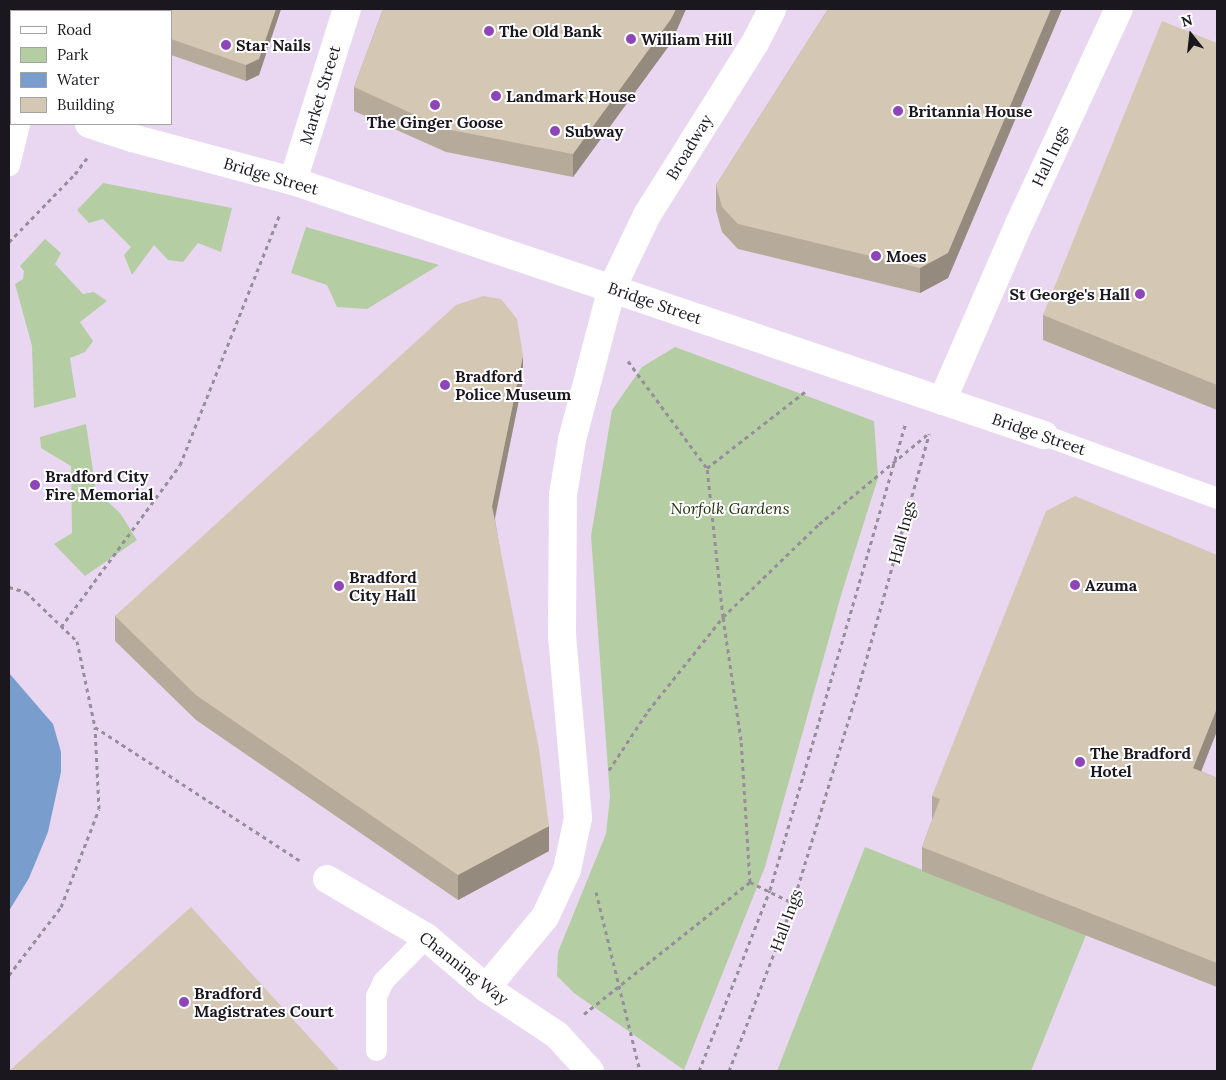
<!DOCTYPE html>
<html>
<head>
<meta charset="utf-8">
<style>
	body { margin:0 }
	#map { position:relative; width:1226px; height:1080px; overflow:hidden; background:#f3e6fa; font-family:Lora,serif }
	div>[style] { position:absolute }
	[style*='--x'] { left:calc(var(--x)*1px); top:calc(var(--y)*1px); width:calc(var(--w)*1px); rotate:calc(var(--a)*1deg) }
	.built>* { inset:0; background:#e9d7f1 }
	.green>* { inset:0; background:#b5cda2 }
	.water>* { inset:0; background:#799dcd }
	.path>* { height:3px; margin-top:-1.5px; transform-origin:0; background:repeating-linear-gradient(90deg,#978e9c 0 4px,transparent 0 8px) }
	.lane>* { height:21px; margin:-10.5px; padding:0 10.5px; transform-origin:10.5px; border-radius:10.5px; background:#fff }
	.street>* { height:28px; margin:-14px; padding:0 14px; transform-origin:14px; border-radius:14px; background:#fff }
	.wall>* { inset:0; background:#b6ab9b }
	.shaded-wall>* { inset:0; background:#948b7e }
	.building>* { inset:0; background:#d4c7b4 }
	.dots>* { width:14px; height:14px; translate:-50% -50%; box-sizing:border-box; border:2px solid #fff; border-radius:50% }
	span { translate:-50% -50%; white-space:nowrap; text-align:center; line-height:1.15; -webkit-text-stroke:4px #fff; paint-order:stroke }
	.poi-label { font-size:16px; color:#1b171e; font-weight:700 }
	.left { translate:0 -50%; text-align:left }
	.right { translate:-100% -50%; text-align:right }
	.street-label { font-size:16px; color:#1b171e }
	.park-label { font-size:16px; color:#1d3008; font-style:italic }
	.frame { position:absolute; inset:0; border:10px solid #1b171e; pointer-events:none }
	.legend { position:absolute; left:10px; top:10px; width:162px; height:115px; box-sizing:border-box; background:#fff; border:1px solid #a4a2a5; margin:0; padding:6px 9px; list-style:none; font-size:15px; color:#1b171e }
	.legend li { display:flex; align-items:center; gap:10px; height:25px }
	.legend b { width:25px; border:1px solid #a4a2a5 }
	.north { position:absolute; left:1166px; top:10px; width:50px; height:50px; -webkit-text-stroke:4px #fff; paint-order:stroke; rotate:344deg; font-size:14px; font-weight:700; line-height:20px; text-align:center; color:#1b171e }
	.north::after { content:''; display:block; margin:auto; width:18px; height:22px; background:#1b171e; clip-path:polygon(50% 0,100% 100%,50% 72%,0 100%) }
</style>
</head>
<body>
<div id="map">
	<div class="built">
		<div style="clip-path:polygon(evenodd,9px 9px,1217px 9px,1217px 1071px,9px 1071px,9px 9px,11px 11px,171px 11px,171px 124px,11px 124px,11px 11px)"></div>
	</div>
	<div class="green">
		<div style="clip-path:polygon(103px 183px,232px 208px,221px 252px,198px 243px,183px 262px,168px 260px,154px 245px,132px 275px,124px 255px,131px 247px,103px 219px,89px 223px,77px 210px)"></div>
		<div style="clip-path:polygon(306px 227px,439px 265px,367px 309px,337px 307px,327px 285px,291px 273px)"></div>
		<div style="clip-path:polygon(45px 239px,61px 253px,55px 264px,83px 294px,94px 292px,107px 301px,80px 322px,93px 341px,85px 352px,70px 358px,76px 397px,34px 408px,32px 346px,15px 284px,23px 279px,24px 271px,20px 266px)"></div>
		<div style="clip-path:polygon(675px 347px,874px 421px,878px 478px,842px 592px,765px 867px,684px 1070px,574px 993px,557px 976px,558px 952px,606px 834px,610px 797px,591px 536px,612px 410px,642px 367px)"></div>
		<div style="clip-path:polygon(86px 424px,96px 491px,120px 513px,137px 540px,85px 576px,54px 544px,72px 533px,71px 466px,41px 448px,40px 437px)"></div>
		<div style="clip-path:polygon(865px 847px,1086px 935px,1031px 1071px,777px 1071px)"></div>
	</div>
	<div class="water">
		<div style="clip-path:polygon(9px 673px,53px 724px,61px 752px,61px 772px,48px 832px,29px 878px,9px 911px)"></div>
	</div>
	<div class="path">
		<div style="--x:9;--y:242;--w:95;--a:-45.9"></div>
		<div style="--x:75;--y:174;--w:20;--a:-53"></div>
		<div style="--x:628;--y:361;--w:133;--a:53.6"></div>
		<div style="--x:9;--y:587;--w:18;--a:16"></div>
		<div style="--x:26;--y:592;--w:71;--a:43.9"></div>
		<div style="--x:77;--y:641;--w:88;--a:78.2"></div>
		<div style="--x:95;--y:727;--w:244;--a:33.1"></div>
		<div style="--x:61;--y:627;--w:201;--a:-53.7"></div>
		<div style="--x:180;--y:465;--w:270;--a:-68.3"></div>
		<div style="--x:609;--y:770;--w:71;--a:-56.5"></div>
		<div style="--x:648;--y:711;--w:120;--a:-51.4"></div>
		<div style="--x:723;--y:617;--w:134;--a:-44.1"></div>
		<div style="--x:819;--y:524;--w:143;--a:-39.6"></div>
		<div style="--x:750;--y:882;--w:142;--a:-93.6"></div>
		<div style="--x:741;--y:740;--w:124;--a:-98.3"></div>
		<div style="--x:723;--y:617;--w:150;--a:-96.1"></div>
		<div style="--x:707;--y:468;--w:125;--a:-37.9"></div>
		<div style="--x:596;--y:892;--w:184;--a:76.2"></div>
		<div style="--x:9;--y:975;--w:86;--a:-52.6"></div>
		<div style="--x:61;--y:907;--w:105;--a:-68.8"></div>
		<div style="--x:99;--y:809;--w:82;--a:-92.8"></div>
		<div style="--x:584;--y:1014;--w:212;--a:-38.5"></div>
		<div style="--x:750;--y:882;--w:48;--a:26"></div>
		<div style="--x:699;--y:1071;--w:194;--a:-68.6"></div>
		<div style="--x:770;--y:890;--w:485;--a:-73.8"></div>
		<div style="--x:729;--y:1071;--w:180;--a:-69.1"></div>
		<div style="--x:793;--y:903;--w:224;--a:-73.1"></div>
		<div style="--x:858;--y:689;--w:265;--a:-74.4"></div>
	</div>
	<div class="lane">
		<div style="--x:9;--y:93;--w:2;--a:27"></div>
		<div style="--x:9;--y:165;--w:42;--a:-76.3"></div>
		<div style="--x:1044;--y:435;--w:184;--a:20"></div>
		<div style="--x:376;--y:1050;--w:54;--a:-90"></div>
		<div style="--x:376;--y:996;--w:17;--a:-65"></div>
		<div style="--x:383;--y:981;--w:62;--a:-45.7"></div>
	</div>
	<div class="street">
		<div style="--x:51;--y:11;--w:2;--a:-63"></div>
		<div style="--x:89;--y:124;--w:45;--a:18"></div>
		<div style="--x:132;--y:138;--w:167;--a:15"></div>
		<div style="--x:293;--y:181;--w:793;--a:18.69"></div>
		<div style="--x:293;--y:181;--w:180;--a:-72.6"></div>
		<div style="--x:942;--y:401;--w:193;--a:-66.5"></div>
		<div style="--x:1019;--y:224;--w:237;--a:-65.1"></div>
		<div style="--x:327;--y:879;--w:115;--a:30.4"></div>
		<div style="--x:426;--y:937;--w:79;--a:40.4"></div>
		<div style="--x:486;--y:988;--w:85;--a:33.5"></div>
		<div style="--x:557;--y:1035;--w:49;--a:47.5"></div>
		<div style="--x:486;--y:988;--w:92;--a:-50.3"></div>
		<div style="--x:545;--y:917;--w:52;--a:-64.9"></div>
		<div style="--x:567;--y:870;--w:53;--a:-78.1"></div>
		<div style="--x:578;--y:818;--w:183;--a:-95"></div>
		<div style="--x:562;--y:636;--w:141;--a:-89.6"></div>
		<div style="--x:563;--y:495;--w:56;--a:-80.7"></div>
		<div style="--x:572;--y:440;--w:157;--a:-75.3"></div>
		<div style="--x:612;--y:288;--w:81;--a:-64.4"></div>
		<div style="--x:647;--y:215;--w:203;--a:-57.9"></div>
		<div style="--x:755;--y:43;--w:38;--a:-63"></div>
	</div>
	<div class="wall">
		<div style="clip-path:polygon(83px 9px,281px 9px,259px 75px,246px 81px,171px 55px,171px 11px,83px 11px)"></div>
		<div style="clip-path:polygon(383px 9px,686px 9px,671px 43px,573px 177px,446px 152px,354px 111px,354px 87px)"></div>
		<div style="clip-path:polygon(828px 9px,1062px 9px,948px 278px,920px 293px,738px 249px,722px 232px,716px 210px,716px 185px)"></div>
		<div style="clip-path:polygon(1217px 43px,1217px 410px,1043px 340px,1043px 315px)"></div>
		<div style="clip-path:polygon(523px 380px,495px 519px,549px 851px,458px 900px,196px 720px,115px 641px,115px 616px)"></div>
		<div style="clip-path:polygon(1217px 555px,1217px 731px,1201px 771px,1217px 778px,1217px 987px,922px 871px,922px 847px,932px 820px,932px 796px)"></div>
	</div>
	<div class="shaded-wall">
		<div style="clip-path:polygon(276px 9px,281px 9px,259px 75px,246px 81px,246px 65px)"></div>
		<div style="clip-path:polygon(676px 9px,686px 9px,671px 43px,573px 177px,573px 154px)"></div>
		<div style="clip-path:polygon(1051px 9px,1062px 9px,948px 278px,920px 293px,920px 268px)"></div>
		<div style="clip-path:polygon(523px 355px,523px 380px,492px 531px,492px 506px)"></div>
		<div style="clip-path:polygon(1217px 708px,1217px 731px,1193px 792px,1193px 768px)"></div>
		<div style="clip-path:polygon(549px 826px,549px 851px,458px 900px,458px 875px)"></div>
	</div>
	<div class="building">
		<div style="clip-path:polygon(89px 9px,276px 9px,259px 59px,246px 65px,171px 39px,171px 11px,93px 11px,90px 10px)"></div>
		<div style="clip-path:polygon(383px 9px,676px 9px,671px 19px,573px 154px,446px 129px,354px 87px)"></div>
		<div style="clip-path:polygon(828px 9px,1051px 9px,948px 253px,920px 268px,738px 224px,722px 207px,716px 185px)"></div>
		<div style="clip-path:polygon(1162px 21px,1217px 43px,1217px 385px,1043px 315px)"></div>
		<div style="clip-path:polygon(483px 296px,501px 299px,517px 319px,523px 355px,492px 506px,539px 749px,549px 826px,458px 875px,196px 695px,115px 616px,456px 305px)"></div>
		<div style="clip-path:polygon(1075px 496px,1217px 555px,1217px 708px,1193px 768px,1217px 778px,1217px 963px,922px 847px,940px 799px,932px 796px,1046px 511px)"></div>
		<div style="clip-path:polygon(191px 907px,340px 1071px,9px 1071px)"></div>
	</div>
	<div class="dots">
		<div style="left:489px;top:31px;background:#8d45b7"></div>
		<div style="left:631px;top:39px;background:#8d45b7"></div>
		<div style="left:226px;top:45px;background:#8d45b7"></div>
		<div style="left:496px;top:96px;background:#8d45b7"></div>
		<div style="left:435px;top:105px;background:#8d45b7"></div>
		<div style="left:898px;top:111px;background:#8d45b7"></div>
		<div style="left:555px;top:131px;background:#8d45b7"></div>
		<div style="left:876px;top:256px;background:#8d45b7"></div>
		<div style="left:1140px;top:294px;background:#8d45b7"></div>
		<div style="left:445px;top:385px;background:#8d45b7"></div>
		<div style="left:35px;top:485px;background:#8d45b7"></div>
		<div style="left:1075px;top:585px;background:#8d45b7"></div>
		<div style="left:339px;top:586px;background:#8d45b7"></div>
		<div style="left:1080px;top:762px;background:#8d45b7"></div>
		<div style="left:184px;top:1002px;background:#8d45b7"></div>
	</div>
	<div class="poi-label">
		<span class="left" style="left:499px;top:31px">The Old Bank</span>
		<span class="left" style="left:641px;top:39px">William Hill</span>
		<span class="left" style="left:236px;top:45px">Star Nails</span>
		<span class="left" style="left:506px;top:96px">Landmark House</span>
		<span class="left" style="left:908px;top:111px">Britannia House</span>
		<span style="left:435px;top:122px">The Ginger Goose</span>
		<span class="left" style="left:565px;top:131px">Subway</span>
		<span class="left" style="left:886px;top:256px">Moes</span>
		<span class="right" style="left:1130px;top:294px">St George's Hall</span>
		<span class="left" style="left:455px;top:385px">Bradford<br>Police Museum</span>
		<span class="left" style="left:45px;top:485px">Bradford City<br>Fire Memorial</span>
		<span class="left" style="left:349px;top:586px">Bradford<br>City Hall</span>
		<span class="left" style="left:1085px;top:585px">Azuma</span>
		<span class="left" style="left:1090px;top:762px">The Bradford<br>Hotel</span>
		<span class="left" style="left:194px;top:1002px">Bradford<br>Magistrates Court</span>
	</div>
	<div class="street-label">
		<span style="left:320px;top:95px;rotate:-73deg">Market Street</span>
		<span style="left:689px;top:147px;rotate:-59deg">Broadway</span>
		<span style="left:1050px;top:156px;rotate:-65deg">Hall Ings</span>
		<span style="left:271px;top:176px;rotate:16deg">Bridge Street</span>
		<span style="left:655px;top:303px;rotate:19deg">Bridge Street</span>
		<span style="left:1039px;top:434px;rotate:19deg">Bridge Street</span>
		<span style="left:902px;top:532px;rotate:-75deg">Hall Ings</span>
		<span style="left:786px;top:920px;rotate:-70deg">Hall Ings</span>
		<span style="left:464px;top:968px;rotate:38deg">Channing Way</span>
	</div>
	<div class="park-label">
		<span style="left:730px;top:508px">Norfolk Gardens</span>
	</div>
	<div class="frame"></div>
	<ul class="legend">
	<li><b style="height:6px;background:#fff"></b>Road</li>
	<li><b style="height:14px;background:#b5cda2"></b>Park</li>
	<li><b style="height:14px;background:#799dcd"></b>Water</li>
	<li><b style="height:14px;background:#d4c7b4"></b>Building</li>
	</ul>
	<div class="north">N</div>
</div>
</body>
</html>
